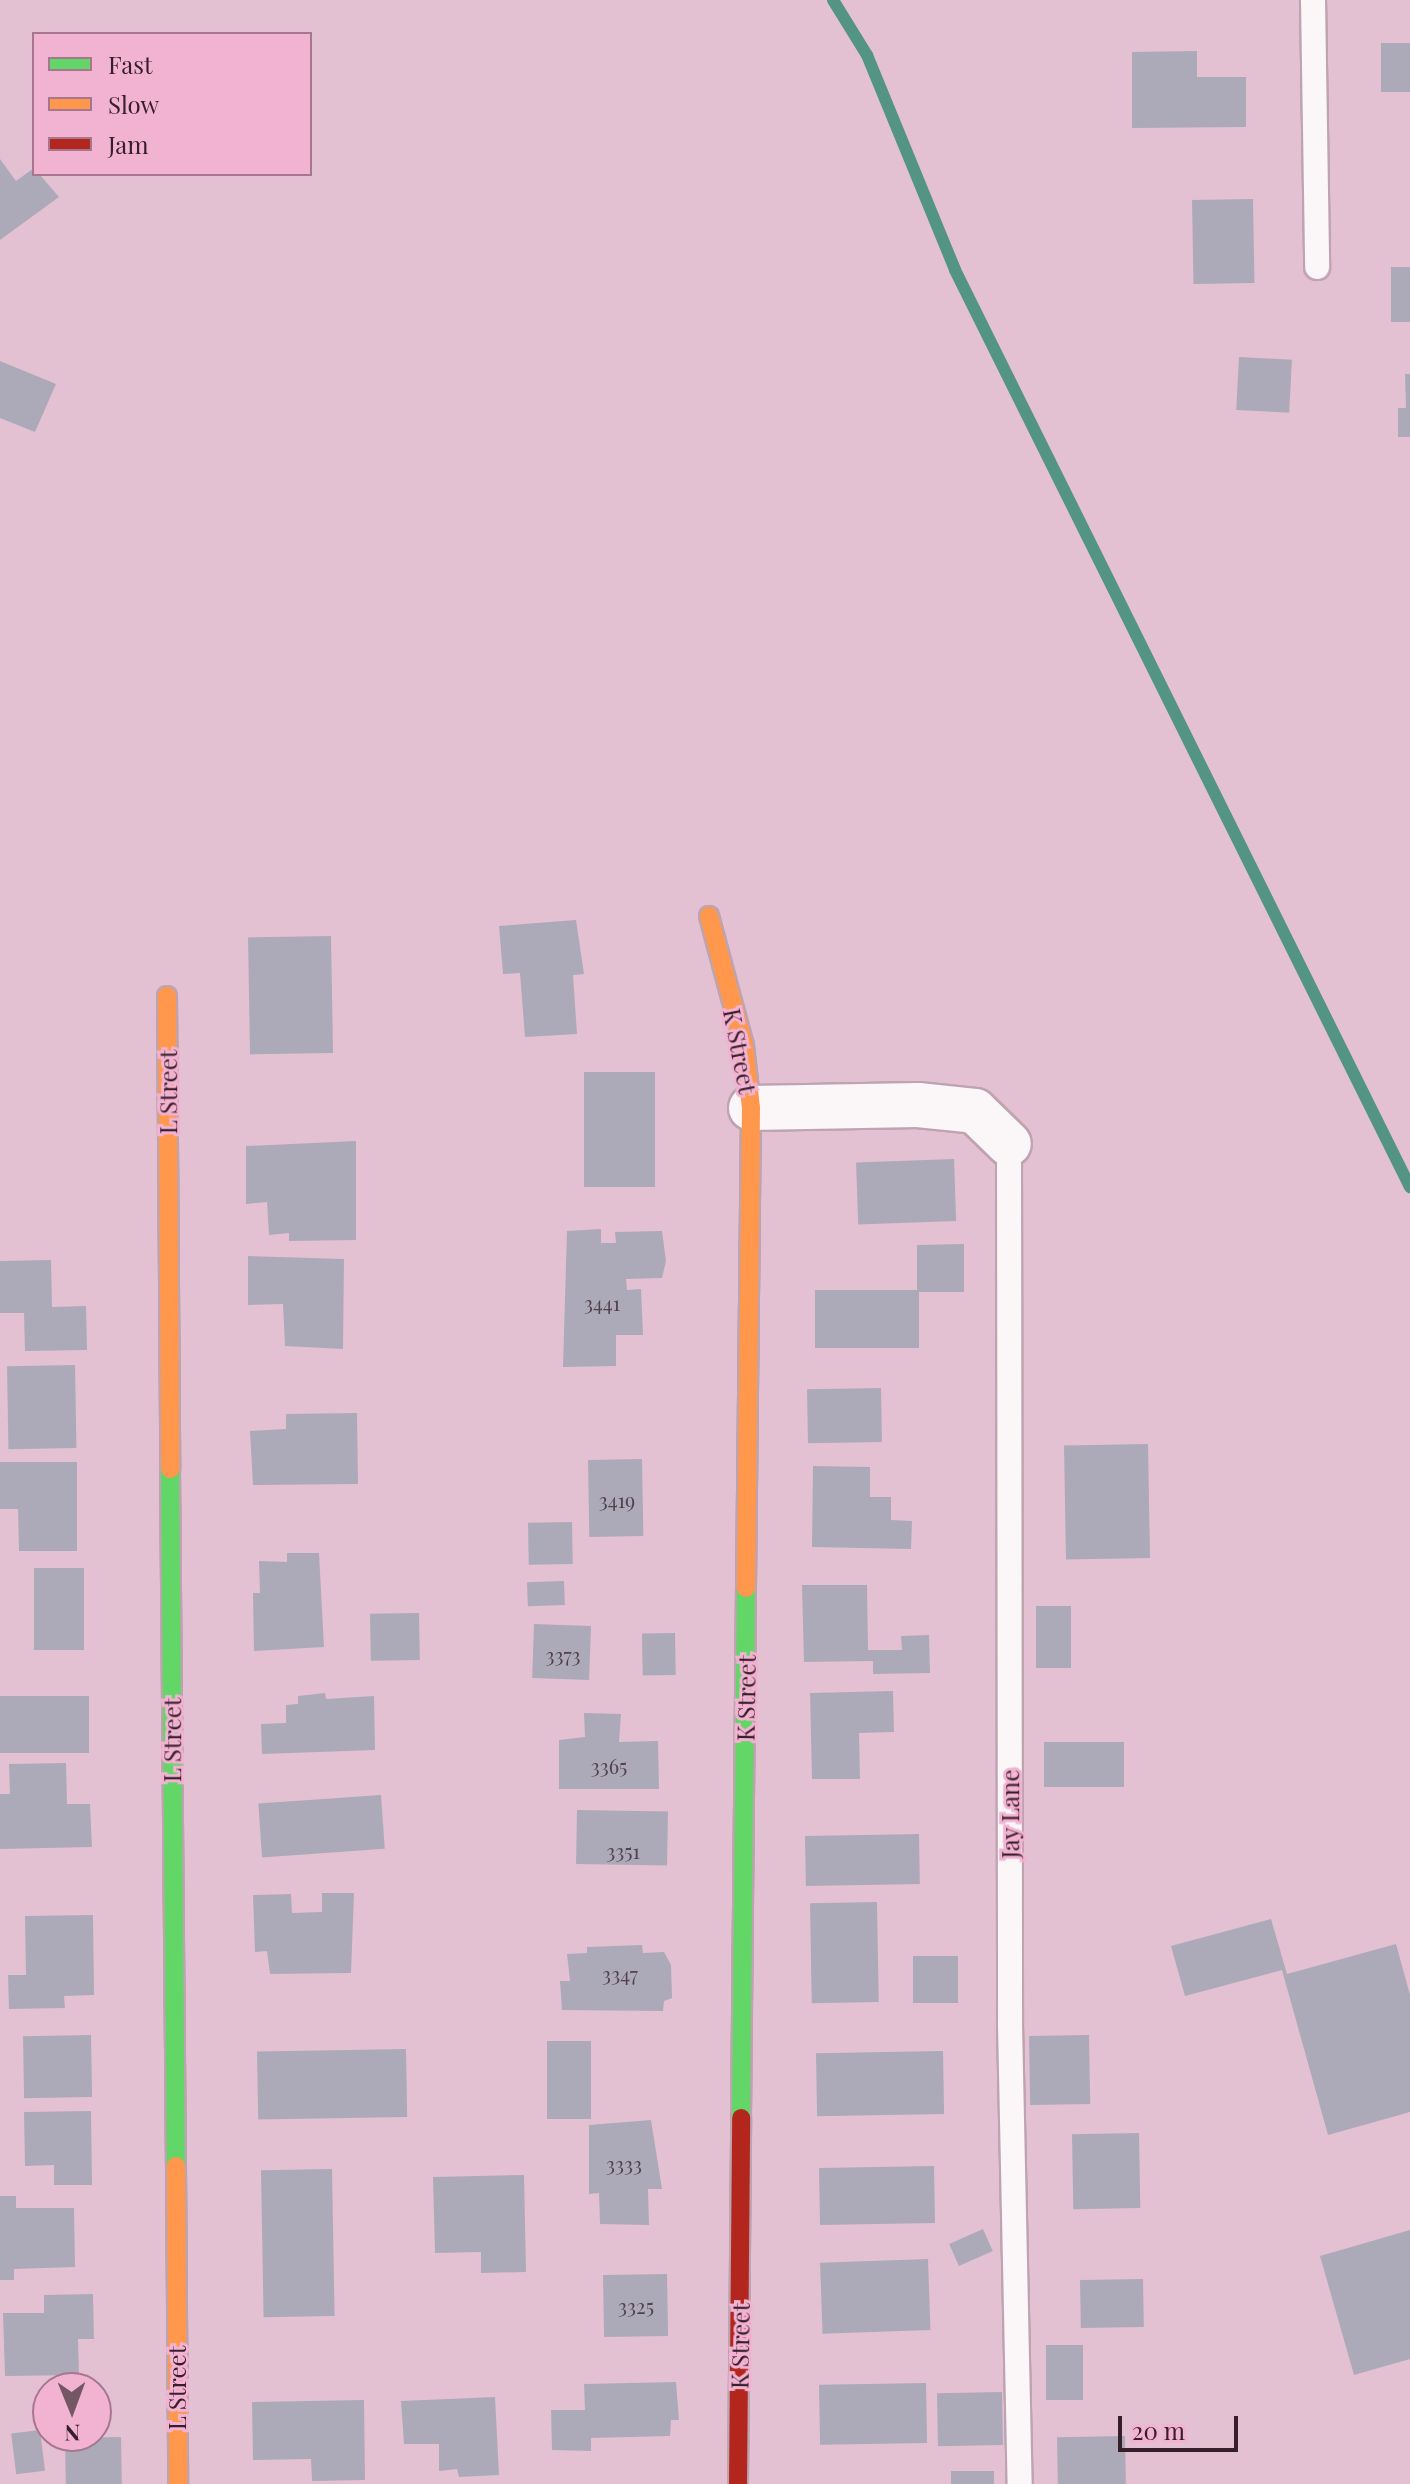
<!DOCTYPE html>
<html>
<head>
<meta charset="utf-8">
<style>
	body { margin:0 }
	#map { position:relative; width:1410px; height:2484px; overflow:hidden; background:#e3c1d2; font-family:"Playfair Display",serif }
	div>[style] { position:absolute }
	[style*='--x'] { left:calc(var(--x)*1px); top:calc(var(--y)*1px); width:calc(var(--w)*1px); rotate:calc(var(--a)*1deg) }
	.stream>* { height:12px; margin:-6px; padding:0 6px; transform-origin:6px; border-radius:6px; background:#549485 }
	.building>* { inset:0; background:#acaab8; transform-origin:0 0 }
	.roads { filter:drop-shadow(2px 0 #bea3b0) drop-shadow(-2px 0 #bea3b0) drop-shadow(0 2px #bea3b0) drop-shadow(0 -2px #bea3b0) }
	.lane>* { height:24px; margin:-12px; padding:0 12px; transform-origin:12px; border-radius:12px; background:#fbf6f8 }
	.street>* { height:44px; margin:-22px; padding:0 22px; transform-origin:22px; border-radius:22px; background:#fbf6f8 }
	.fast>* { height:18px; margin:-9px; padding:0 9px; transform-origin:9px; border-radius:9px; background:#63d668 }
	.slow>* { height:18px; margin:-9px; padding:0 9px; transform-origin:9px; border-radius:9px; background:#ff974d }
	.jam>* { height:18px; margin:-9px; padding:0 9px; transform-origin:9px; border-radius:9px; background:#b3261e }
	span { translate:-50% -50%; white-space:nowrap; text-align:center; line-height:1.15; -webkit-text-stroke:6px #f2b2d1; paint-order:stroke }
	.number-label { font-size:20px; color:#54414e }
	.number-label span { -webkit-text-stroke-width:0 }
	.street-label { font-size:24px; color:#361e2b }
	.legend { position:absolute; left:32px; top:32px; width:280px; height:144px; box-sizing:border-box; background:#f2b2d1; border:2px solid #a7778f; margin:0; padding:10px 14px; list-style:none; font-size:24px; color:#361e2b }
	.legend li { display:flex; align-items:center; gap:16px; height:40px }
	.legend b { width:40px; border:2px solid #a7778f }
	.north { position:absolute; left:32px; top:2372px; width:80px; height:80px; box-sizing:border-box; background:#f2b2d1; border:2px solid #a7778f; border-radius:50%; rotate:179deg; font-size:22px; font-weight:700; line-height:32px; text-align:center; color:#361e2b }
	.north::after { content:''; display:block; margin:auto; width:28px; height:36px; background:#735765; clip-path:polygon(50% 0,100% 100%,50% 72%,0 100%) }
	.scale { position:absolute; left:1118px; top:2416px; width:120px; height:36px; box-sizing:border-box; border:4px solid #361e2b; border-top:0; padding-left:10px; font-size:24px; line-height:28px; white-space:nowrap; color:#361e2b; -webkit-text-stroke:6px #f2b2d1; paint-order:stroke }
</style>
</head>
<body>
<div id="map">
	<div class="stream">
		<div style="--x:833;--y:0;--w:65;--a:58.3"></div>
		<div style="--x:867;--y:55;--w:232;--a:67.7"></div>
		<div style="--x:955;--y:270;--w:1024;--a:63.61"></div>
	</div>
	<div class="building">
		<div style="left:1410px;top:43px;width:49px;height:29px;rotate:90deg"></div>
		<div style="clip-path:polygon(1197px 51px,1197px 77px,1246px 77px,1246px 127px,1132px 128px,1132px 52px)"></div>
		<div style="clip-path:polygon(0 159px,16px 181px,34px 168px,59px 197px,0 240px)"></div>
		<div style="left:1253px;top:199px;width:84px;height:61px;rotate:89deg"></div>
		<div style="left:1391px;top:267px;width:19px;height:55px"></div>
		<div style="left:1239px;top:357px;width:53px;height:53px;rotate:3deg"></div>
		<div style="clip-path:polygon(0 361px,56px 384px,35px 432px,0 418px)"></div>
		<div style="clip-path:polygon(1405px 374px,1410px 374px,1410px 437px,1398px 437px,1398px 408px,1406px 408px)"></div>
		<div style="clip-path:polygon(576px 920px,584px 974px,573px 975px,577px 1034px,525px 1037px,520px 973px,503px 974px,499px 926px)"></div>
		<div style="left:331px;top:936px;width:117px;height:83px;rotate:89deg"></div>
		<div style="left:655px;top:1072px;width:115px;height:71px;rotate:90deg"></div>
		<div style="clip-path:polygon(356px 1141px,356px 1240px,289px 1241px,289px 1233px,269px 1235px,267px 1202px,246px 1204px,246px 1146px)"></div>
		<div style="left:954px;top:1159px;width:62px;height:98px;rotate:88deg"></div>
		<div style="clip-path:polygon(601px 1229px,601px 1243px,616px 1243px,615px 1232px,662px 1231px,666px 1261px,662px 1278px,626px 1279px,627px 1290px,641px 1289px,643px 1335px,616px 1335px,616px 1366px,563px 1367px,567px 1231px)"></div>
		<div style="clip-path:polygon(964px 1244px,964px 1292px,919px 1292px,919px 1348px,815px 1348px,815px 1290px,917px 1290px,917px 1245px)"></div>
		<div style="clip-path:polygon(248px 1256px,344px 1259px,343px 1349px,285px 1346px,283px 1304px,248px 1305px)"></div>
		<div style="clip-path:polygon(51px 1260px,52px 1307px,86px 1306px,87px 1350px,25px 1351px,24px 1313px,0 1313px,0 1261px)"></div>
		<div style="left:75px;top:1365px;width:83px;height:68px;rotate:89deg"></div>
		<div style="left:881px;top:1388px;width:54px;height:74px;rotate:89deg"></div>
		<div style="clip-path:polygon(357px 1413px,358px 1484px,253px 1485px,250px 1431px,286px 1429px,286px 1414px)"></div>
		<div style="left:1148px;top:1444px;width:114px;height:84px;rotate:89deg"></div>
		<div style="left:642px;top:1459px;width:77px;height:54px;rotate:89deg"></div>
		<div style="clip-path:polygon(0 1462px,77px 1462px,77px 1551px,19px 1551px,18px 1509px,0 1509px)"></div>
		<div style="clip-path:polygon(813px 1466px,870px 1467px,870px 1497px,891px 1497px,891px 1520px,912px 1521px,911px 1549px,812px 1547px)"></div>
		<div style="left:572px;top:1522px;width:42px;height:44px;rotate:89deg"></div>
		<div style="clip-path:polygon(287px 1553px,319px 1553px,324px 1647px,254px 1651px,253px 1593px,260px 1593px,259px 1561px,287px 1562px)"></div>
		<div style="left:34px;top:1568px;width:50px;height:82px"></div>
		<div style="left:564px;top:1581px;width:24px;height:37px;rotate:88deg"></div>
		<div style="clip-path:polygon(802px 1585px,867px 1585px,868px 1650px,902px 1650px,901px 1636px,929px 1635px,930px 1673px,873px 1674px,873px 1661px,804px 1662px)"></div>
		<div style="left:1036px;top:1606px;width:35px;height:62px"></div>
		<div style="left:419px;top:1613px;width:47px;height:49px;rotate:89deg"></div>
		<div style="left:591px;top:1626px;width:54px;height:57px;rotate:92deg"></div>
		<div style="left:675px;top:1633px;width:42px;height:33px;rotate:89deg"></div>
		<div style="clip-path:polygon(893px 1691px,894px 1732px,859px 1733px,860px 1779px,812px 1779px,810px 1693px)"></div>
		<div style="clip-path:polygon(325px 1693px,326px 1699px,374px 1696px,375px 1750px,262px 1754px,261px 1724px,286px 1723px,286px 1705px,298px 1704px,298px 1696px)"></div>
		<div style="left:0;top:1696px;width:89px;height:57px"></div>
		<div style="clip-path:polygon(584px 1713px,621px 1714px,619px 1742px,658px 1741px,659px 1789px,559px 1789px,559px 1740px,585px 1737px)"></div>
		<div style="left:1124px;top:1742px;width:45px;height:80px;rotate:90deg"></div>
		<div style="clip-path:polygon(66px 1763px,67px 1804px,90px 1804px,92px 1847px,0 1849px,0 1794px,10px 1794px,9px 1764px)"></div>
		<div style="left:381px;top:1795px;width:54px;height:123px;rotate:86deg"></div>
		<div style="left:577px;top:1810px;width:91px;height:54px;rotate:1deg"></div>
		<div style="left:919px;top:1834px;width:50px;height:114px;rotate:89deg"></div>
		<div style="clip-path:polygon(322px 1893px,354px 1893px,351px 1973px,270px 1974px,267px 1951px,255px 1952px,253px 1895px,291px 1894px,292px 1913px,322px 1912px)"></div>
		<div style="left:877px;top:1902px;width:100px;height:67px;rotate:89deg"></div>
		<div style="clip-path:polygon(93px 1915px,94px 1995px,64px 1996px,65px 2008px,9px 2009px,8px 1975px,26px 1975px,25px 1916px)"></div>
		<div style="clip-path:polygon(1271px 1919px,1287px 1974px,1396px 1944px,1410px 1995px,1410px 2112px,1328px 2135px,1282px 1970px,1185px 1996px,1171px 1946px)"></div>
		<div style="clip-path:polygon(642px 1945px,643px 1953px,664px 1952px,671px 1965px,672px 1998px,664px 2001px,663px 2011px,562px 2010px,560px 1981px,570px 1981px,567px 1954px,587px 1953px,587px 1947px)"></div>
		<div style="left:913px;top:1956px;width:45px;height:47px"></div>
		<div style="left:91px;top:2035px;width:62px;height:68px;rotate:89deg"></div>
		<div style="left:1089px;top:2035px;width:69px;height:60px;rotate:89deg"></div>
		<div style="left:547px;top:2041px;width:44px;height:78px"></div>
		<div style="left:406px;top:2049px;width:68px;height:149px;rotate:89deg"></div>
		<div style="left:943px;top:2051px;width:63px;height:127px;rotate:89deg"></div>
		<div style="clip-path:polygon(91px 2111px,92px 2185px,54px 2185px,54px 2165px,25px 2166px,24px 2112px)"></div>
		<div style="clip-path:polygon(651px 2120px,662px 2189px,648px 2189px,649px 2225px,600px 2224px,599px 2193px,589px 2194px,589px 2125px)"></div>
		<div style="left:1139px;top:2133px;width:75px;height:67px;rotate:89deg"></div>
		<div style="left:934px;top:2166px;width:57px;height:115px;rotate:89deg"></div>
		<div style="left:332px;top:2169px;width:147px;height:71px;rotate:89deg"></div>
		<div style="clip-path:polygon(524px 2175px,526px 2272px,481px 2273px,481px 2252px,435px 2253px,433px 2177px)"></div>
		<div style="clip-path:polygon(0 2196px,16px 2196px,16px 2208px,74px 2208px,75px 2267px,14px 2269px,14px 2280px,0 2280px)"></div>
		<div style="left:983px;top:2229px;width:24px;height:37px;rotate:66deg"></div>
		<div style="clip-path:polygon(1410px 2230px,1410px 2359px,1354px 2375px,1320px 2256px)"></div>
		<div style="left:928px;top:2259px;width:71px;height:108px;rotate:88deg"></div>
		<div style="left:667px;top:2274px;width:62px;height:64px;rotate:89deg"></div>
		<div style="left:1143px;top:2279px;width:48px;height:63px;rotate:89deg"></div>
		<div style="clip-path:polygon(93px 2294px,94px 2339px,78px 2339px,79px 2375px,5px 2376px,3px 2313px,44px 2313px,44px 2295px)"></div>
		<div style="left:1046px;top:2345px;width:37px;height:55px"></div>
		<div style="clip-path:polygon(676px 2382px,679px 2420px,671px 2420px,670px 2436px,591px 2438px,591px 2451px,552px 2450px,551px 2410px,585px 2410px,584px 2384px)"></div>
		<div style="left:926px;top:2383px;width:60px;height:107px;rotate:89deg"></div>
		<div style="left:1002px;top:2392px;width:53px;height:65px;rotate:89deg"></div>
		<div style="clip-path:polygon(495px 2397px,499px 2475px,459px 2477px,457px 2469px,439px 2471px,439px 2444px,404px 2444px,401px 2401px)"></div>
		<div style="clip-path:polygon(364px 2400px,365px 2480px,312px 2481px,311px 2459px,253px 2460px,252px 2402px)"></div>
		<div style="left:40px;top:2430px;width:41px;height:29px;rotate:83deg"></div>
		<div style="left:1125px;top:2436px;width:48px;height:68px;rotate:89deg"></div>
		<div style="left:121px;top:2437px;width:47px;height:56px;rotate:89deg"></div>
		<div style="left:951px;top:2471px;width:43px;height:13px"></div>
	</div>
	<div class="roads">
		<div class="lane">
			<div style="--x:1313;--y:0;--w:267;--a:89.1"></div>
			<div style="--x:1009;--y:1144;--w:880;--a:89.93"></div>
			<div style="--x:1010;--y:2024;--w:460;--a:88.8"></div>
		</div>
		<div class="street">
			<div style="--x:751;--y:1108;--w:167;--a:-1"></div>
			<div style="--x:918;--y:1105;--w:57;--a:6"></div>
			<div style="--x:975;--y:1111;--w:47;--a:44.1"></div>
		</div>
		<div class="fast">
			<div style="--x:170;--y:1469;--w:697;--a:89.51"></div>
			<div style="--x:741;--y:2118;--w:530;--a:-89.46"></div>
		</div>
		<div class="slow">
			<div style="--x:709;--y:916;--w:135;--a:74.9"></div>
			<div style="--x:744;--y:1046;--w:62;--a:83.6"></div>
			<div style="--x:751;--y:1108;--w:480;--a:90.6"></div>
			<div style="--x:167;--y:996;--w:473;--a:89.6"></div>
			<div style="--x:176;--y:2166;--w:318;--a:89.6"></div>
		</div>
		<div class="jam">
			<div style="--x:738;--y:2484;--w:366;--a:-89.5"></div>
		</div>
	</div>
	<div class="number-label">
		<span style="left:602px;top:1302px">3441</span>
		<span style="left:617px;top:1499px">3419</span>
		<span style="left:563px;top:1654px">3373</span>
		<span style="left:609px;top:1765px">3365</span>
		<span style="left:623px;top:1850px">3351</span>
		<span style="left:620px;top:1973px">3347</span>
		<span style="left:624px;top:2163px">3333</span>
		<span style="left:636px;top:2305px">3325</span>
	</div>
	<div class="street-label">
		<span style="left:740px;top:1051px;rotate:79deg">K Street</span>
		<span style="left:168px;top:1092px;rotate:-90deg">L Street</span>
		<span style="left:746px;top:1698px;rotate:-89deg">K Street</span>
		<span style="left:172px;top:1740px;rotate:-90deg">L Street</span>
		<span style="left:1010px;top:1814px;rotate:-90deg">Jay Lane</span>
		<span style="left:740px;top:2346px;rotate:-89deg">K Street</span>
		<span style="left:177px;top:2388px;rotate:-90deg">L Street</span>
	</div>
	<ul class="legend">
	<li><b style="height:10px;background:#63d668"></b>Fast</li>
	<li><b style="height:10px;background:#ff974d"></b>Slow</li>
	<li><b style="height:10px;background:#b3261e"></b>Jam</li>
	</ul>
	<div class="north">N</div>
	<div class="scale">20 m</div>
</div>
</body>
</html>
